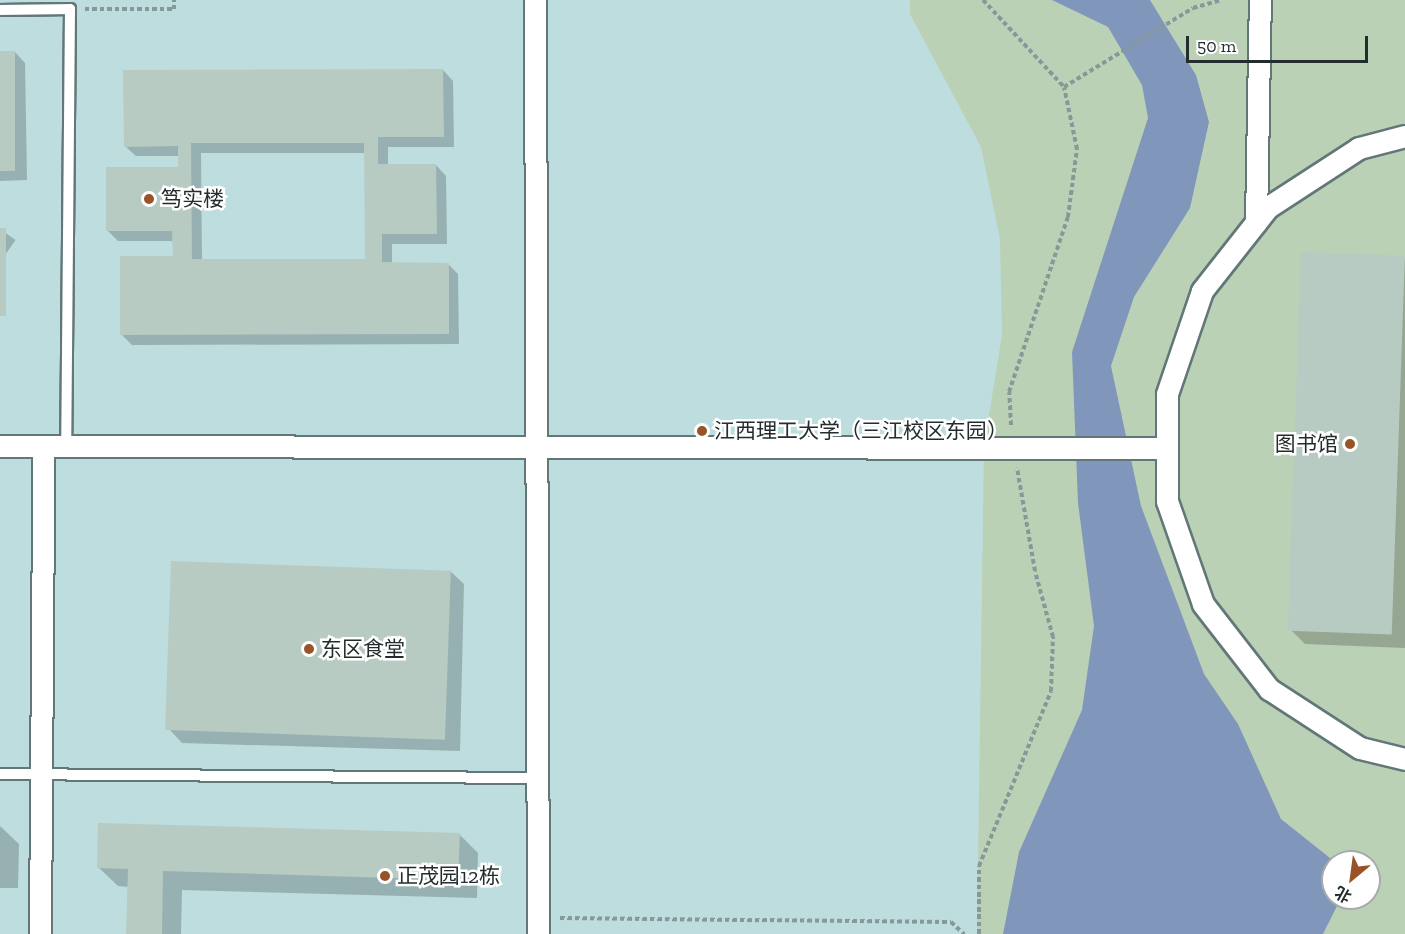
<!DOCTYPE html>
<html>
<head>
<meta charset="utf-8">
<style>
	body { margin:0 }
	#map { position:relative; width:1405px; height:934px; overflow:hidden; background:#d2e9ea; font-family:"Zilla Slab","Noto Sans SC",serif }
	div>[style] { position:absolute }
	[style*='--x'] { left:calc(var(--x)*1px); top:calc(var(--y)*1px); width:calc(var(--w)*1px); rotate:calc(var(--a)*1deg) }
	.built>* { inset:0; background:#bdddde }
	.green>* { inset:0; background:#bbd1b6 }
	.water>* { inset:0; background:#8097bb }
	.shadow>* { inset:0; background:#0003; transform-origin:0 0 }
	.building>* { inset:0; background:#b7cbc3; transform-origin:0 0 }
	.path>* { height:4px; margin-top:-2px; transform-origin:0; background:repeating-linear-gradient(90deg,#879898 0 4.5px,transparent 0 7.5px) }
	.roads { filter:drop-shadow(2px 0 #627778) drop-shadow(-2px 0 #627778) drop-shadow(0 2px #627778) drop-shadow(0 -2px #627778) }
	.service>* { height:10px; margin:-5px; padding:0 5px; transform-origin:5px; border-radius:5px; background:#fff }
	.minor>* { height:21px; margin:-10.5px; padding:0 10.5px; transform-origin:10.5px; border-radius:10.5px; background:#fff }
	.dots>* { width:16px; height:16px; translate:-50% -50%; box-sizing:border-box; border:3px solid #fff; border-radius:50% }
	span { translate:-50% -50%; white-space:nowrap; text-align:center; line-height:1.15; -webkit-text-stroke:5px #fff; paint-order:stroke }
	.poi-label { font-size:21px; color:#242d2d }
	.left { translate:0 -50%; text-align:left }
	.right { translate:-100% -50%; text-align:right }
	.north { position:absolute; left:1321px; top:850px; width:60px; height:60px; box-sizing:border-box; background:#fff; border:2px solid #a7abab; border-radius:50%; rotate:209deg; font-size:16px; font-weight:700; line-height:24px; text-align:center; color:#242d2d }
	.north::after { content:''; display:block; margin:auto; width:21px; height:27px; background:#985327; clip-path:polygon(50% 0,100% 100%,50% 72%,0 100%) }
	.scale { position:absolute; left:1186px; top:36px; width:182px; height:27px; box-sizing:border-box; border:3px solid #242d2d; border-top:0; padding-left:8px; font-size:18px; line-height:21px; white-space:nowrap; color:#242d2d; -webkit-text-stroke:4px #fff; paint-order:stroke }
</style>
</head>
<body>
<div id="map">
	<div class="built">
		<div style="clip-path:polygon(evenodd,0 0,1405px 0,1405px 934px,0 934px,0 0,1333px 862px,1369px 862px,1369px 898px,1333px 898px,1333px 862px)"></div>
	</div>
	<div class="green">
		<div style="clip-path:polygon(evenodd,910px 0,1405px 0,1405px 934px,977px 934px,984px 446px,1002px 335px,1000px 239px,981px 147px,910px 14px,910px 0,1333px 862px,1369px 862px,1369px 898px,1333px 898px,1333px 862px)"></div>
	</div>
	<div class="water">
		<div style="clip-path:polygon(1052px 0,1150px 0,1196px 75px,1209px 122px,1190px 208px,1134px 297px,1111px 366px,1141px 506px,1204px 674px,1238px 724px,1281px 819px,1335px 862px,1333px 898px,1341px 898px,1323px 934px,1003px 934px,1019px 852px,1082px 710px,1094px 626px,1078px 503px,1072px 352px,1148px 118px,1142px 85px,1108px 27px)"></div>
	</div>
	<div class="shadow">
		<div style="clip-path:polygon(0 52px,15px 52px,25px 63px,27px 180px,0 181px)"></div>
		<div style="clip-path:polygon(evenodd,443px 70px,453px 81px,454px 147px,388px 147px,388px 166px,436px 165px,446px 176px,447px 244px,392px 244px,392px 264px,448px 264px,458px 274px,459px 344px,132px 345px,122px 335px,174px 257px,174px 241px,118px 241px,108px 231px,180px 169px,180px 156px,136px 156px,125px 146px,443px 70px,201px 153px,366px 153px,366px 260px,202px 260px,201px 153px)"></div>
		<div style="left:0;top:229px;width:19px;height:97px;rotate:35deg"></div>
		<div style="clip-path:polygon(1405px 257px,1405px 648px,1305px 644px,1292px 631px)"></div>
		<div style="clip-path:polygon(450px 571px,464px 584px,460px 751px,182px 743px,169px 729px)"></div>
		<div style="clip-path:polygon(0 826px,19px 844px,18px 888px,0 888px)"></div>
		<div style="clip-path:polygon(459px 834px,478px 853px,477px 898px,182px 890px,181px 934px,128px 934px,129px 887px,118px 886px,98px 867px)"></div>
	</div>
	<div class="building">
		<div style="left:0;top:51px;width:15px;height:120px"></div>
		<div style="clip-path:polygon(evenodd,443px 69px,444px 137px,378px 137px,378px 164px,436px 164px,437px 234px,382px 234px,382px 262px,449px 263px,449px 334px,120px 335px,120px 256px,173px 256px,172px 231px,106px 231px,106px 167px,178px 167px,178px 146px,124px 147px,123px 70px,443px 69px,191px 143px,364px 143px,365px 259px,192px 259px,191px 143px)"></div>
		<div style="left:0;top:228px;width:6px;height:88px"></div>
		<div style="left:1301px;top:252px;width:104px;height:379px;rotate:2deg"></div>
		<div style="left:171px;top:561px;width:280px;height:169px;rotate:2deg"></div>
		<div style="clip-path:polygon(98px 823px,460px 833px,458px 880px,163px 871px,162px 934px,126px 934px,128px 869px,97px 868px)"></div>
	</div>
	<div class="path">
		<div style="--x:983;--y:0;--w:119;--a:47"></div>
		<div style="--x:85;--y:9;--w:89;--a:0"></div>
		<div style="--x:174;--y:9;--w:9;--a:-90"></div>
		<div style="--x:1011;--y:425;--w:33;--a:-93"></div>
		<div style="--x:1009;--y:392;--w:185;--a:-71.4"></div>
		<div style="--x:1068;--y:217;--w:69;--a:-82.5"></div>
		<div style="--x:1077;--y:149;--w:63;--a:-101.8"></div>
		<div style="--x:1064;--y:87;--w:151;--a:-31.5"></div>
		<div style="--x:1193;--y:8;--w:29;--a:-16"></div>
		<div style="--x:560;--y:918;--w:391;--a:0.6"></div>
		<div style="--x:951;--y:922;--w:18;--a:43"></div>
		<div style="--x:979;--y:934;--w:68;--a:-90"></div>
		<div style="--x:979;--y:866;--w:189;--a:-67.6"></div>
		<div style="--x:1051;--y:691;--w:54;--a:-87.9"></div>
		<div style="--x:1053;--y:637;--w:68;--a:-105.3"></div>
		<div style="--x:1035;--y:571;--w:105;--a:-99.9"></div>
	</div>
	<div class="roads">
		<div class="service">
			<div style="--x:0;--y:10;--w:70;--a:-0.8"></div>
			<div style="--x:70;--y:9;--w:437;--a:90.5"></div>
			<div style="--x:0;--y:774;--w:538;--a:0.43"></div>
		</div>
		<div class="minor">
			<div style="--x:535;--y:0;--w:934;--a:89.82"></div>
			<div style="--x:1405;--y:136;--w:48;--a:165.4"></div>
			<div style="--x:1359;--y:148;--w:108;--a:147"></div>
			<div style="--x:1268;--y:207;--w:107;--a:128.2"></div>
			<div style="--x:1202;--y:291;--w:109;--a:108.8"></div>
			<div style="--x:1167;--y:394;--w:107;--a:90"></div>
			<div style="--x:1167;--y:501;--w:109;--a:70.7"></div>
			<div style="--x:1203;--y:604;--w:108;--a:52.2"></div>
			<div style="--x:1269;--y:689;--w:108;--a:33"></div>
			<div style="--x:1360;--y:748;--w:46;--a:13.7"></div>
			<div style="--x:1256;--y:222;--w:222;--a:-89"></div>
			<div style="--x:0;--y:446;--w:1167;--a:0.1"></div>
			<div style="--x:40;--y:934;--w:488;--a:-89.6"></div>
		</div>
	</div>
	<div class="dots">
		<div style="left:149px;top:199px;background:#985327"></div>
		<div style="left:702px;top:431px;background:#985327"></div>
		<div style="left:1350px;top:444px;background:#985327"></div>
		<div style="left:309px;top:649px;background:#985327"></div>
		<div style="left:385px;top:876px;background:#985327"></div>
	</div>
	<div class="poi-label">
		<span class="left" style="left:161px;top:199px">笃实楼</span>
		<span class="left" style="left:714px;top:431px">江西理工大学（三江校区东园）</span>
		<span class="right" style="left:1338px;top:444px">图书馆</span>
		<span class="left" style="left:321px;top:649px">东区食堂</span>
		<span class="left" style="left:397px;top:876px">正茂园12栋</span>
	</div>
	<div class="north">北</div>
	<div class="scale">50 m</div>
</div>
</body>
</html>
